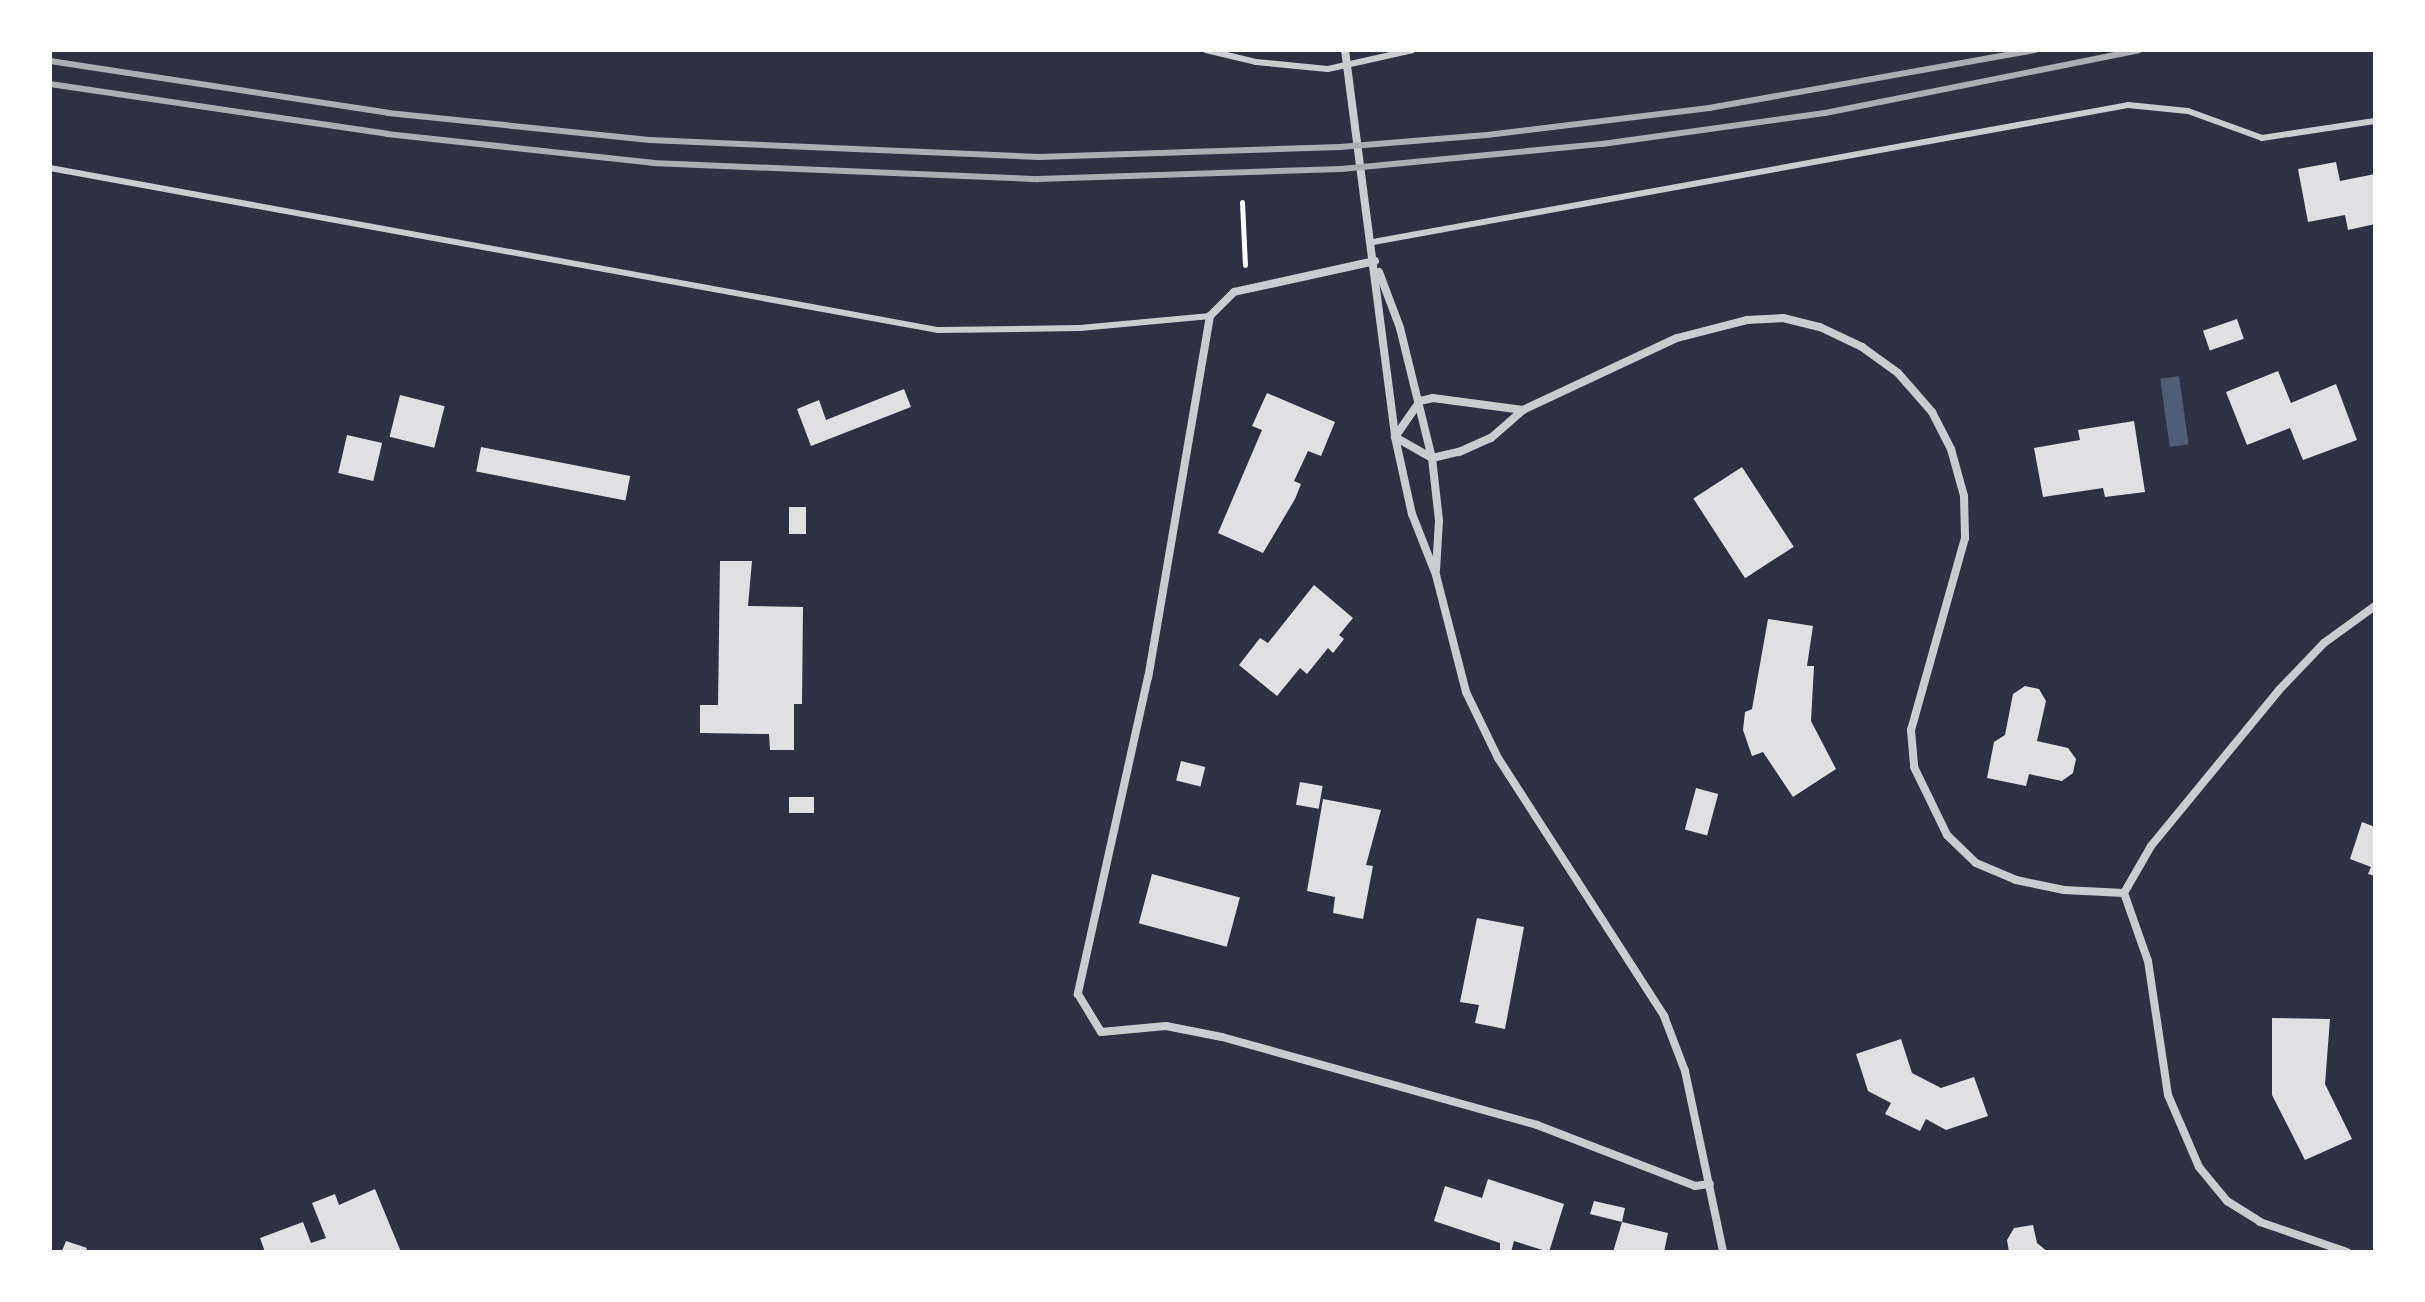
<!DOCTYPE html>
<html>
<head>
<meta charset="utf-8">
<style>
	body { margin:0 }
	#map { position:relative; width:2425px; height:1302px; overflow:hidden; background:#2d3142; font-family:"Archivo Narrow",sans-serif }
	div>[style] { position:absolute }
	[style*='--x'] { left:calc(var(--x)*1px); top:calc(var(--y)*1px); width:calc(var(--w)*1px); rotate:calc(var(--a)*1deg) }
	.water>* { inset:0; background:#4f5d75; transform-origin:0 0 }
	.building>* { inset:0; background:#e0e0e3; transform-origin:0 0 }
	.path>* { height:5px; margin:-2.5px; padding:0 2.5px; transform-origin:2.5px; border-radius:2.5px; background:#fff }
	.service>* { height:6px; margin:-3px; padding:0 3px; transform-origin:3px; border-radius:3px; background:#caccd0 }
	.minor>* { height:8px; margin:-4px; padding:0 4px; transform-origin:4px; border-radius:4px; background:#caccd0 }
	.rail>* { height:6px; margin:-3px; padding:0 3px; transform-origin:3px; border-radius:3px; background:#abadb3 }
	span { translate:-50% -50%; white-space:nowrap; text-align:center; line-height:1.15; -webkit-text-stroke:8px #fff; paint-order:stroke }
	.frame { position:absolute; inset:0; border:52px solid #fff; pointer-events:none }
</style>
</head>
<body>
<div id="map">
	<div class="water">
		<div style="left:2179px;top:376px;width:69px;height:19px;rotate:82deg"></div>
	</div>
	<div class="building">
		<div style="clip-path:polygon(2336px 162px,2340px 181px,2375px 174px,2375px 224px,2348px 230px,2345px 215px,2308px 222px,2298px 169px)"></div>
		<div style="left:2237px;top:319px;width:21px;height:36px;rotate:71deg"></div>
		<div style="clip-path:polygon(2278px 371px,2291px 403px,2336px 384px,2357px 440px,2303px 460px,2290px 428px,2247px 445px,2226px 392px)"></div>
		<div style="clip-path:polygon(904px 389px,911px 407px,811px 446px,797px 409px,819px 400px,826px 420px)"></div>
		<div style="clip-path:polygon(1267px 393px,1335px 422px,1321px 456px,1308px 451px,1294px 481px,1301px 484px,1295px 499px,1263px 553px,1218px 533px,1262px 430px,1252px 426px)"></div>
		<div style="left:400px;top:395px;width:46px;height:43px;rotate:14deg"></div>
		<div style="clip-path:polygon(2134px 421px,2145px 492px,2105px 497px,2103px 488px,2043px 497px,2034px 448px,2080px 440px,2078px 430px)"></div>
		<div style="left:347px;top:435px;width:36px;height:39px;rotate:13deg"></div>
		<div style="left:481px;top:447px;width:152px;height:25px;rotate:11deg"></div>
		<div style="left:1742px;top:467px;width:95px;height:58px;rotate:57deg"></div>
		<div style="left:789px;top:507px;width:17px;height:27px"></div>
		<div style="clip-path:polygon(720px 561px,752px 561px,748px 606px,803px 607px,802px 704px,794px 704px,794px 750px,770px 750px,769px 734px,700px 733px,700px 705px,718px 705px)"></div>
		<div style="clip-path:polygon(1314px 585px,1353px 618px,1339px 635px,1344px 639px,1333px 653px,1328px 648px,1307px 674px,1300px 668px,1277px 696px,1239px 665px,1260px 638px,1268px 643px)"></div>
		<div style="clip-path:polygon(1768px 619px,1813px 626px,1807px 666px,1814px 666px,1811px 721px,1836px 769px,1793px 797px,1763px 752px,1752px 756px,1743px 730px,1745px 712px,1752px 709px)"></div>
		<div style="clip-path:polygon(2025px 686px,2039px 689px,2046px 701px,2037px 741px,2068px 748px,2076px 759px,2073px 773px,2062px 781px,2029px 774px,2026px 786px,1987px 778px,1994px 742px,2005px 735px,2013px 694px)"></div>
		<div style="left:1181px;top:761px;width:25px;height:20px;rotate:14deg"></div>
		<div style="left:1300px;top:782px;width:23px;height:23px;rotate:10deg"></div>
		<div style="left:1696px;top:788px;width:23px;height:43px;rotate:15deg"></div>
		<div style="left:789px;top:797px;width:25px;height:16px"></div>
		<div style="clip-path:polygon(1323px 799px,1381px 810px,1366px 865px,1373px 866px,1363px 919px,1333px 913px,1335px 897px,1307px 891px)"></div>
		<div style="clip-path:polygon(2362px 822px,2375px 827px,2375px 876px,2368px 874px,2371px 867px,2350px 859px)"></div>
		<div style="left:1152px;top:874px;width:91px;height:51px;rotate:15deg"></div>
		<div style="clip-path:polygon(1477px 918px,1524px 927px,1505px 1029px,1475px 1023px,1479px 1005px,1460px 1002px)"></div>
		<div style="clip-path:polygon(2272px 1018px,2330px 1019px,2325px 1084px,2352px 1139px,2305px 1160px,2272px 1095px)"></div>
		<div style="clip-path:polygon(1901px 1039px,1912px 1073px,1941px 1088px,1974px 1077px,1988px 1116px,1946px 1130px,1926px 1119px,1920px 1131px,1885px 1114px,1891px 1103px,1868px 1091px,1856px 1054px)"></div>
		<div style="clip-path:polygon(1488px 1179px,1564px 1204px,1549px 1252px,1514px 1241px,1511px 1252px,1500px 1252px,1500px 1243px,1434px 1221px,1445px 1186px,1482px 1198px)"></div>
		<div style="clip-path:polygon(375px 1189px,401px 1252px,265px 1252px,260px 1238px,303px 1222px,311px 1243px,326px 1238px,312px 1203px,335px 1194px,339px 1205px)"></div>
		<div style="clip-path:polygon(1594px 1201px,1625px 1208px,1622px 1222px,1668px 1233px,1664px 1252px,1613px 1252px,1622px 1222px,1590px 1214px)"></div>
		<div style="clip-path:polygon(2033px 1225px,2037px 1243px,2048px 1252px,2009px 1252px,2007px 1240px,2014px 1228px)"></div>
		<div style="clip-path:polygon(66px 1241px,87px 1248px,86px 1252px,55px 1252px,62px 1251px)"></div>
	</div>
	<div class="path">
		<div style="--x:1242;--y:202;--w:63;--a:87.3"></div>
	</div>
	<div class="service">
		<div style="--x:1206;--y:50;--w:51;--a:13.5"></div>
		<div style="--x:1256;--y:62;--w:72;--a:5.6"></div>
		<div style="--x:1328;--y:69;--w:87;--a:-12.6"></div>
		<div style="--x:50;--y:168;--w:903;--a:10.34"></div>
		<div style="--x:938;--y:330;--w:142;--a:-0.8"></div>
		<div style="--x:1080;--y:328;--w:131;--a:-5.3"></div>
		<div style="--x:1373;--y:242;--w:767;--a:-10.28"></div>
		<div style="--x:2128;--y:105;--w:60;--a:5.7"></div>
		<div style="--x:2188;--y:111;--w:79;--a:20"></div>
		<div style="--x:2262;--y:138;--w:114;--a:-8.6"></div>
	</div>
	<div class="minor">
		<div style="--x:1345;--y:50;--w:390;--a:82.6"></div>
		<div style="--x:1395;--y:437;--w:79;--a:77.6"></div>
		<div style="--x:1412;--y:514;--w:66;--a:68.5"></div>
		<div style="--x:1436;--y:575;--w:121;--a:75.6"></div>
		<div style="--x:1466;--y:692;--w:73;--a:64.1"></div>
		<div style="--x:1498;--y:758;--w:307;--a:57.2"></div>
		<div style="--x:1664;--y:1016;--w:59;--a:69.1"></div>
		<div style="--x:1685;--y:1071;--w:185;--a:78.1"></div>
		<div style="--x:1375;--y:261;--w:144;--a:167.6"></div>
		<div style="--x:1234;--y:292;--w:34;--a:135"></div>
		<div style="--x:1210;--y:316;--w:366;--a:99.7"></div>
		<div style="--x:1148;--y:677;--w:325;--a:102.5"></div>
		<div style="--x:1078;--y:994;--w:44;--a:58.8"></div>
		<div style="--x:1101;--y:1032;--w:65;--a:-5.3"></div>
		<div style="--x:1166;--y:1026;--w:57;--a:11.1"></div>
		<div style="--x:1222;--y:1037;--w:327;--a:15.6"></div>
		<div style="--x:1537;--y:1125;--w:169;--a:21.1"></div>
		<div style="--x:1695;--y:1186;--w:15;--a:-8"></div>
		<div style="--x:1379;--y:272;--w:60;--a:69.4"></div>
		<div style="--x:1400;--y:328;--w:134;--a:76.2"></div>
		<div style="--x:1432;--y:458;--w:62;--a:83.6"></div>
		<div style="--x:1439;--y:520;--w:50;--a:93.4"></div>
		<div style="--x:1523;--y:410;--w:91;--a:-172.4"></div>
		<div style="--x:1433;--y:398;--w:13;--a:167"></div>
		<div style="--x:1420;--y:401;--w:44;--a:124.8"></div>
		<div style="--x:1395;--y:437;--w:43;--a:29.6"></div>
		<div style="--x:1432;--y:458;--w:28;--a:-13"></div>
		<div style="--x:1459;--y:452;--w:35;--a:-24"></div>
		<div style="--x:1491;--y:438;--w:43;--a:-41.2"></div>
		<div style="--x:1523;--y:410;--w:170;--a:-25.1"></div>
		<div style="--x:1677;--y:338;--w:72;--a:-14.4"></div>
		<div style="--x:1747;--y:320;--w:36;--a:-3"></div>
		<div style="--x:1783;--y:318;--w:38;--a:14"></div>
		<div style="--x:1820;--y:327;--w:47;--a:25.5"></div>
		<div style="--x:1862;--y:347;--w:44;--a:35.8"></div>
		<div style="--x:1898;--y:373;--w:52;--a:48.9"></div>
		<div style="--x:1932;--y:412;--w:42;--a:62.8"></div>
		<div style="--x:1951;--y:449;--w:49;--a:74.5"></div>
		<div style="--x:1964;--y:496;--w:42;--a:88.6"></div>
		<div style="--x:1965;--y:538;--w:199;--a:105.7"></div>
		<div style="--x:1911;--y:730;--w:37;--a:85"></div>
		<div style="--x:1914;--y:767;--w:76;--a:64.1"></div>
		<div style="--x:1947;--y:835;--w:40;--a:44"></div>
		<div style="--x:1976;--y:863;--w:43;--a:23"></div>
		<div style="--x:2016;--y:880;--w:49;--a:11.8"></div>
		<div style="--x:2064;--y:890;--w:60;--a:2.9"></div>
		<div style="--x:2124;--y:893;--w:54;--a:-60.1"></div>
		<div style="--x:2151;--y:846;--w:202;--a:-50.6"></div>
		<div style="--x:2279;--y:690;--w:65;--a:-46.2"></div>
		<div style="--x:2324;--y:643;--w:63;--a:-36"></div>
		<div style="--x:2124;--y:893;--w:72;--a:70.6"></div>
		<div style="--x:2148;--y:961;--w:135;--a:81.5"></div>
		<div style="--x:2168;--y:1095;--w:78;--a:66.7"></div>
		<div style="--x:2199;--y:1167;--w:44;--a:50.5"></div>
		<div style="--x:2227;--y:1201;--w:39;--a:32"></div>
		<div style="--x:2260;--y:1222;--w:92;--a:19"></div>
	</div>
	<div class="rail">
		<div style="--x:50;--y:61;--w:342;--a:8.7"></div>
		<div style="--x:388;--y:113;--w:263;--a:5.9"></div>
		<div style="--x:650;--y:140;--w:389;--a:2.5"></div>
		<div style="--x:1039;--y:157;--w:301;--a:-1.9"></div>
		<div style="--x:1340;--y:147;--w:147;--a:-4.7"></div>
		<div style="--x:1487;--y:135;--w:224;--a:-6.9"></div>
		<div style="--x:1709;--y:108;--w:332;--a:-10.1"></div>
		<div style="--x:50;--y:84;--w:341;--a:8.4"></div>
		<div style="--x:387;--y:134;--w:267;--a:6.2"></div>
		<div style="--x:652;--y:163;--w:386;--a:2.4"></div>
		<div style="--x:1038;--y:179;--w:303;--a:-1.9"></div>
		<div style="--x:1341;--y:169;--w:262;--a:-5.5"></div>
		<div style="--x:1602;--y:144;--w:225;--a:-7.9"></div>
		<div style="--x:1825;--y:113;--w:320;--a:-11.3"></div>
	</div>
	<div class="frame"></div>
</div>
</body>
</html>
